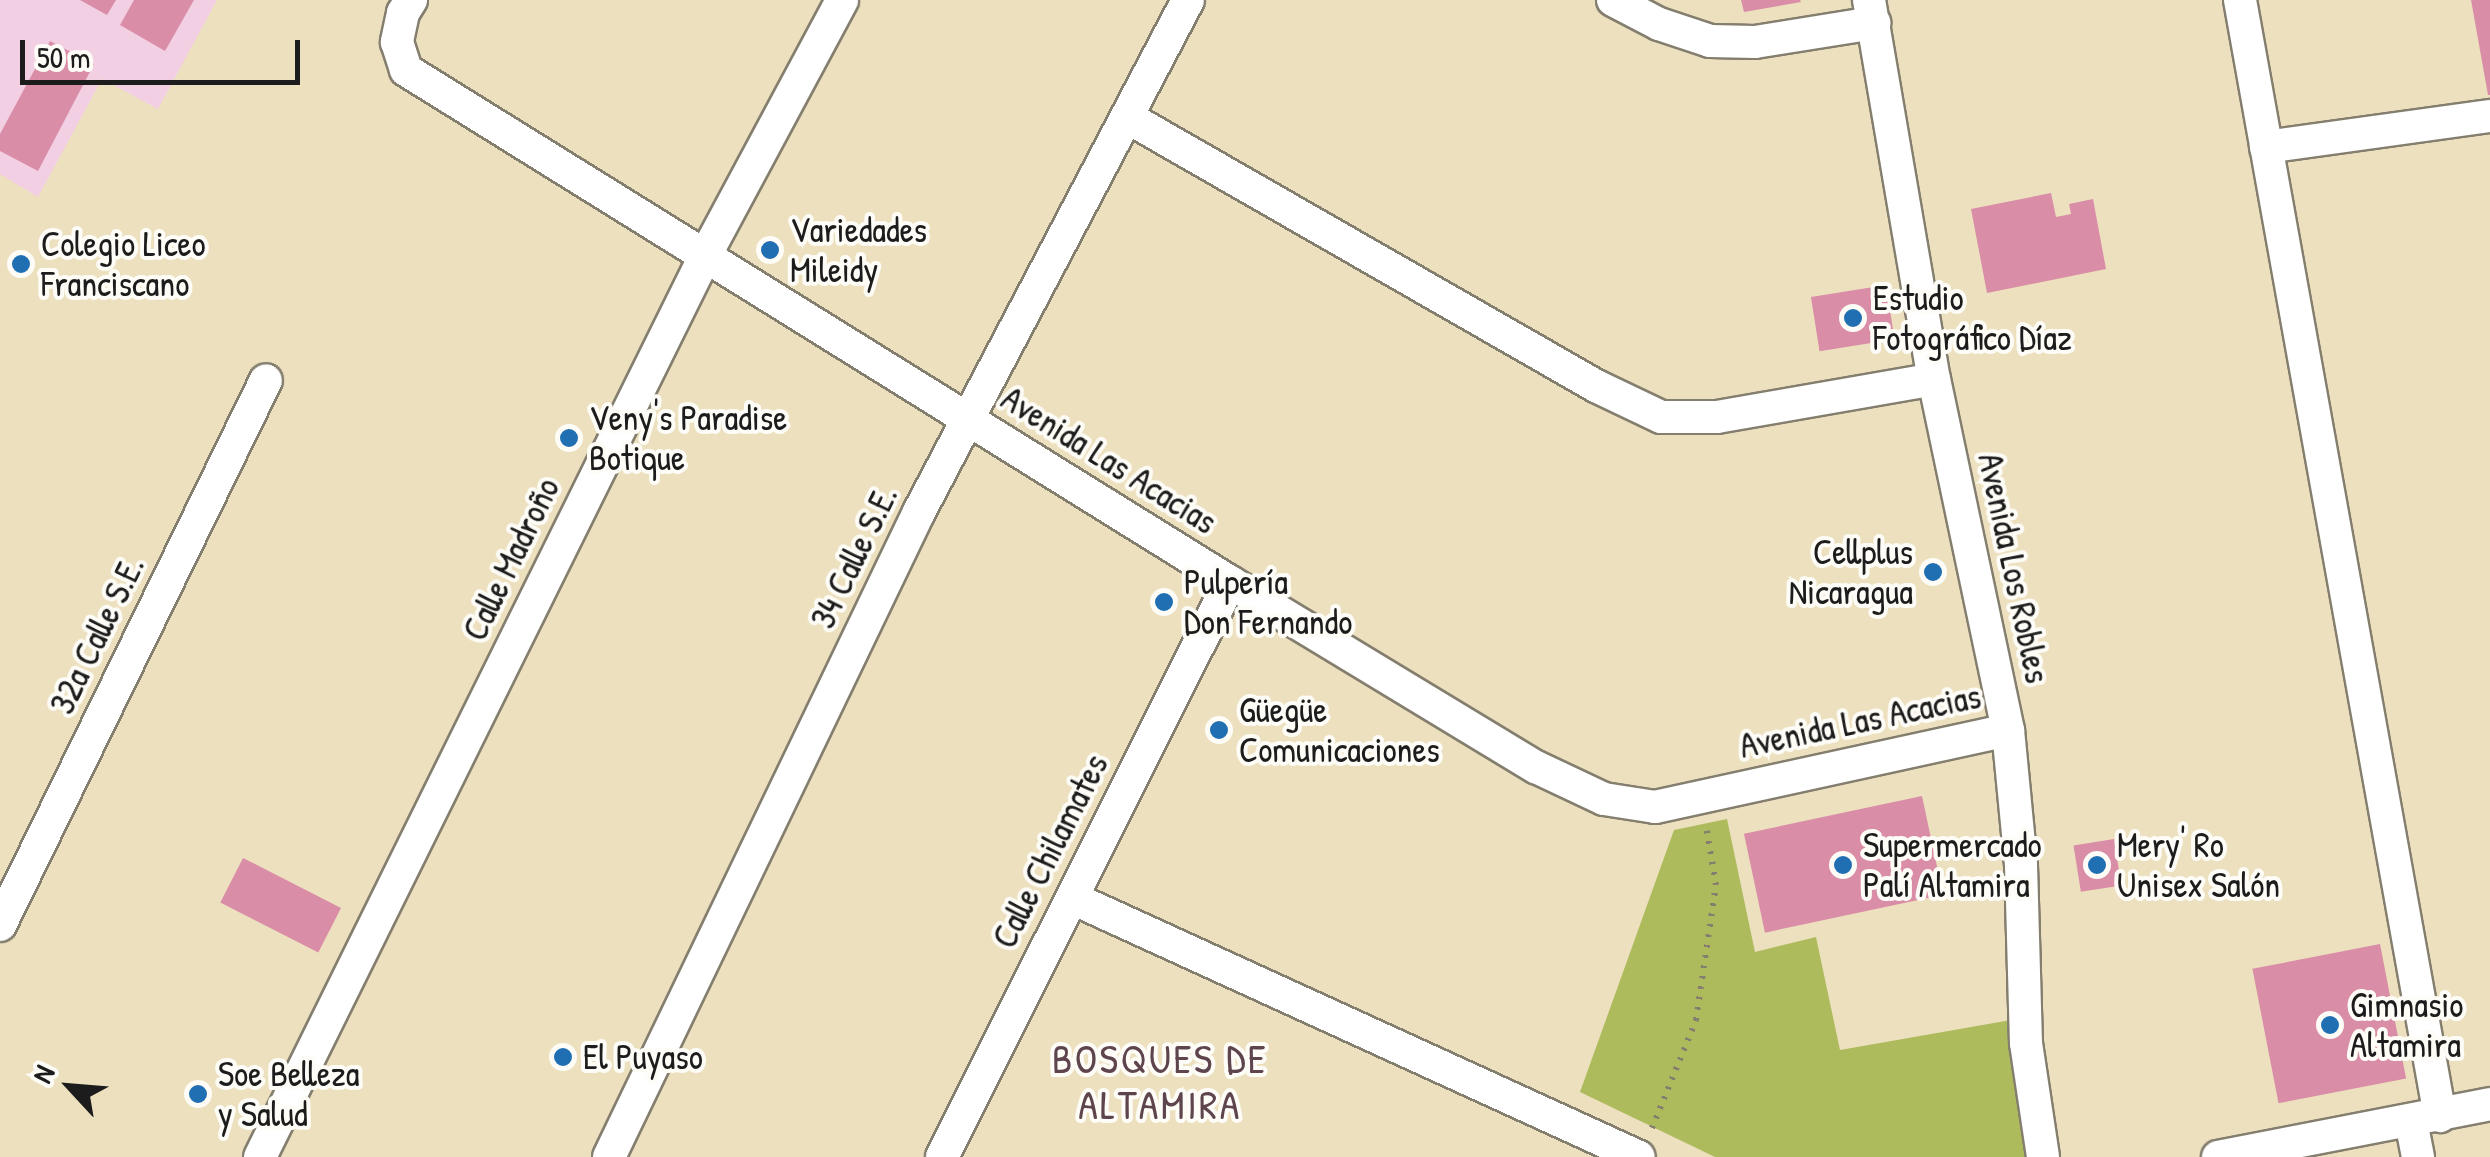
<!DOCTYPE html>
<html>
<head>
<meta charset="utf-8">
<style>
	body { margin:0 }
	#map { position:relative; width:2490px; height:1157px; overflow:hidden; background:#ede0bf; font-family:"Patrick Hand",sans-serif }
	div>[style] { position:absolute }
	[style*='--x'] { left:calc(var(--x)*1px); top:calc(var(--y)*1px); width:calc(var(--w)*1px); rotate:calc(var(--a)*1deg) }
	.built>* { inset:0; background:#f2cfe2 }
	.green>* { inset:0; background:#aebb5d }
	.building>* { inset:0; background:#d98da7; transform-origin:0 0 }
	.path>* { height:6px; margin-top:-3px; transform-origin:0; background:repeating-linear-gradient(90deg,#847e6e 0 2.5px,transparent 0 10.5px) }
	.roads { filter:drop-shadow(2px 0 #847e6e) drop-shadow(-2px 0 #847e6e) drop-shadow(0 2px #847e6e) drop-shadow(0 -2px #847e6e) }
	.street>* { height:32px; margin:-16px; padding:0 16px; transform-origin:16px; border-radius:16px; background:#fff }
	.dots>* { width:28px; height:28px; translate:-50% -50%; box-sizing:border-box; border:5px solid #fdfcf7; border-radius:50% }
	span { translate:-50% -50%; white-space:nowrap; text-align:center; line-height:1.15; -webkit-text-stroke:8px #fdfcf7; paint-order:stroke }
	.poi-label { font-size:35px; color:#1c1c1c }
	.left { translate:0 -50%; text-align:left }
	.right { translate:-100% -50%; text-align:right }
	.street-label { font-size:35px; color:#1c1c1c }
	.quarter-label { font-size:40px; color:#5e444d; letter-spacing:2.5px }
	.north { position:absolute; left:20px; top:1037px; width:100px; height:100px; -webkit-text-stroke:8px #fdfcf7; paint-order:stroke; rotate:296deg; font-size:28px; font-weight:700; line-height:40px; text-align:center; color:#1c1c1c }
	.north::after { content:''; display:block; margin:auto; width:35px; height:45px; background:#1c1c1c; clip-path:polygon(50% 0,100% 100%,50% 72%,0 100%) }
	.scale { position:absolute; left:20px; top:40px; width:280px; height:45px; box-sizing:border-box; border:5px solid #1c1c1c; border-top:0; padding-left:12px; font-size:30px; line-height:35px; white-space:nowrap; color:#1c1c1c; -webkit-text-stroke:8px #fdfcf7; paint-order:stroke }
</style>
</head>
<body>
<div id="map">
	<div class="built">
		<div style="clip-path:polygon(0 0,217px 0,158px 109px,102px 79px,38px 197px,0 174px)"></div>
	</div>
	<div class="green">
		<div style="clip-path:polygon(1727px 819px,1755px 952px,1816px 937px,1840px 1050px,2011px 1020px,2026px 1157px,1715px 1157px,1580px 1092px,1674px 830px)"></div>
	</div>
	<div class="building">
		<div style="clip-path:polygon(80px 0,116px 0,107px 15px)"></div>
		<div style="clip-path:polygon(134px 0,194px 0,165px 51px,120px 25px)"></div>
		<div style="clip-path:polygon(1741px 0,1800px 0,1801px 2px,1744px 12px)"></div>
		<div style="clip-path:polygon(2471px 0,2490px 0,2490px 95px,2488px 95px)"></div>
		<div style="clip-path:polygon(50px 41px,94px 64px,38px 171px,0 151px,0 134px)"></div>
		<div style="clip-path:polygon(2051px 193px,2056px 217px,2071px 214px,2069px 204px,2093px 199px,2106px 269px,1987px 293px,1971px 209px)"></div>
		<div style="left:1886px;top:285px;width:55px;height:76px;rotate:81deg"></div>
		<div style="left:1922px;top:796px;width:101px;height:182px;rotate:78deg"></div>
		<div style="left:2114px;top:839px;width:47px;height:41px;rotate:81deg"></div>
		<div style="left:243px;top:858px;width:110px;height:50px;rotate:27deg"></div>
		<div style="left:2380px;top:944px;width:137px;height:130px;rotate:79deg"></div>
	</div>
	<div class="path">
		<div style="--x:1652;--y:1128;--w:117;--a:-67.8"></div>
		<div style="--x:1696;--y:1020;--w:136;--a:-81.6"></div>
		<div style="--x:1716;--y:885;--w:55;--a:-99.5"></div>
	</div>
	<div class="roads">
		<div class="street">
			<div style="--x:411;--y:0;--w:15;--a:122"></div>
			<div style="--x:403;--y:13;--w:30;--a:102"></div>
			<div style="--x:397;--y:42;--w:29;--a:72"></div>
			<div style="--x:406;--y:70;--w:970;--a:31.86"></div>
			<div style="--x:1230;--y:582;--w:358;--a:31.2"></div>
			<div style="--x:1536;--y:767;--w:75;--a:25.2"></div>
			<div style="--x:1604;--y:799;--w:52;--a:8.9"></div>
			<div style="--x:1655;--y:807;--w:361;--a:-12.3"></div>
			<div style="--x:1613;--y:0;--w:52;--a:27.6"></div>
			<div style="--x:1659;--y:24;--w:54;--a:18.4"></div>
			<div style="--x:1710;--y:41;--w:45;--a:1.3"></div>
			<div style="--x:1755;--y:42;--w:121;--a:-9.1"></div>
			<div style="--x:1869;--y:0;--w:385;--a:80.3"></div>
			<div style="--x:1934;--y:379;--w:359;--a:78.1"></div>
			<div style="--x:2008;--y:730;--w:136;--a:84.5"></div>
			<div style="--x:2021;--y:865;--w:178;--a:88.4"></div>
			<div style="--x:2026;--y:1043;--w:115;--a:81.5"></div>
			<div style="--x:2240;--y:0;--w:1134;--a:79.84"></div>
			<div style="--x:1127;--y:117;--w:541;--a:29.84"></div>
			<div style="--x:1596;--y:386;--w:72;--a:25.5"></div>
			<div style="--x:1661;--y:417;--w:56;--a:0"></div>
			<div style="--x:1717;--y:417;--w:220;--a:-9.9"></div>
			<div style="--x:2266;--y:147;--w:226;--a:-7.9"></div>
			<div style="--x:1072;--y:898;--w:623;--a:24.55"></div>
			<div style="--x:0;--y:925;--w:606;--a:-63.98"></div>
			<div style="--x:2411;--y:1121;--w:37;--a:79"></div>
			<div style="--x:260;--y:1157;--w:1007;--a:-63.71"></div>
			<div style="--x:706;--y:254;--w:288;--a:-61.8"></div>
			<div style="--x:609;--y:1157;--w:716;--a:-64.33"></div>
			<div style="--x:919;--y:512;--w:578;--a:-62.28"></div>
			<div style="--x:942;--y:1157;--w:643;--a:-63.4"></div>
			<div style="--x:2218;--y:1157;--w:277;--a:-11"></div>
		</div>
	</div>
	<div class="dots">
		<div style="left:770px;top:250px;background:#1f6fb2"></div>
		<div style="left:21px;top:264px;background:#1f6fb2"></div>
		<div style="left:1853px;top:318px;background:#1f6fb2"></div>
		<div style="left:569px;top:438px;background:#1f6fb2"></div>
		<div style="left:1933px;top:572px;background:#1f6fb2"></div>
		<div style="left:1164px;top:602px;background:#1f6fb2"></div>
		<div style="left:1219px;top:730px;background:#1f6fb2"></div>
		<div style="left:1843px;top:865px;background:#1f6fb2"></div>
		<div style="left:2097px;top:865px;background:#1f6fb2"></div>
		<div style="left:2330px;top:1025px;background:#1f6fb2"></div>
		<div style="left:563px;top:1057px;background:#1f6fb2"></div>
		<div style="left:198px;top:1094px;background:#1f6fb2"></div>
	</div>
	<div class="poi-label">
		<span class="left" style="left:790px;top:250px">Variedades<br>Mileidy</span>
		<span class="left" style="left:41px;top:264px">Colegio Liceo<br>Franciscano</span>
		<span class="left" style="left:1873px;top:318px">Estudio<br>Fotográfico Díaz</span>
		<span class="left" style="left:589px;top:438px">Veny's Paradise<br>Botique</span>
		<span class="right" style="left:1913px;top:572px">Cellplus<br>Nicaragua</span>
		<span class="left" style="left:1184px;top:602px">Pulpería<br>Don Fernando</span>
		<span class="left" style="left:1239px;top:730px">Güegüe<br>Comunicaciones</span>
		<span class="left" style="left:1863px;top:865px">Supermercado<br>Palí Altamira</span>
		<span class="left" style="left:2117px;top:865px">Mery' Ro<br>Unisex Salón</span>
		<span class="left" style="left:2350px;top:1025px">Gimnasio<br>Altamira</span>
		<span class="left" style="left:583px;top:1057px">El Puyaso</span>
		<span class="left" style="left:218px;top:1094px">Soe Belleza<br>y Salud</span>
	</div>
	<div class="street-label">
		<span style="left:1109px;top:460px;rotate:32deg">Avenida Las Acacias</span>
		<span style="left:854px;top:557px;rotate:-64deg">34 Calle S.E.</span>
		<span style="left:511px;top:559px;rotate:-64deg">Calle Madroño</span>
		<span style="left:2014px;top:568px;rotate:78deg">Avenida Los Robles</span>
		<span style="left:97px;top:635px;rotate:-64deg">32a Calle S.E.</span>
		<span style="left:1860px;top:721px;rotate:-12deg">Avenida Las Acacias</span>
		<span style="left:1050px;top:851px;rotate:-63deg">Calle Chilamates</span>
	</div>
	<div class="quarter-label">
		<span style="left:1160px;top:1081px">BOSQUES DE<br>ALTAMIRA</span>
	</div>
	<div class="north">N</div>
	<div class="scale">50 m</div>
</div>
</body>
</html>
